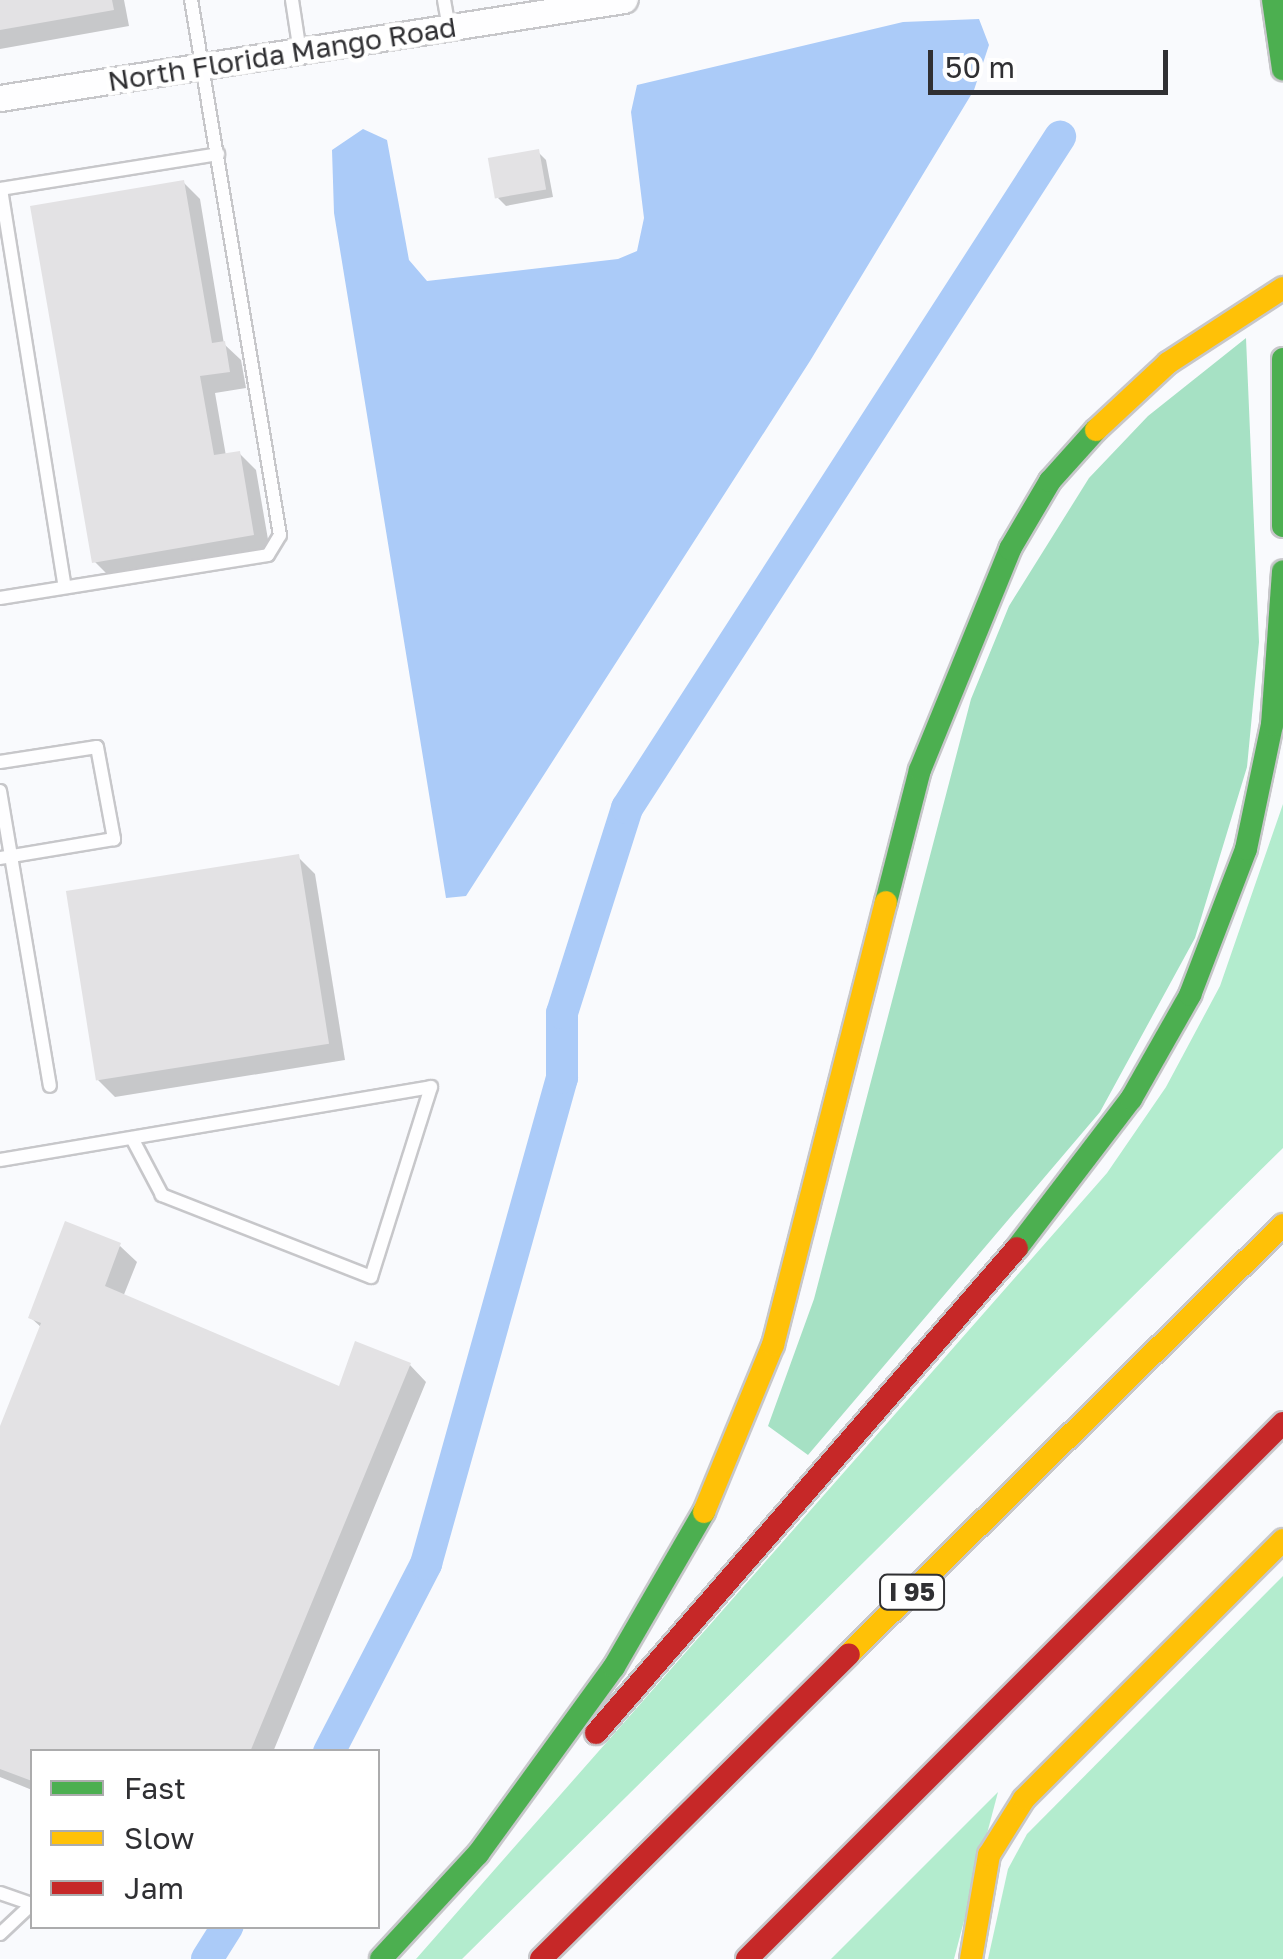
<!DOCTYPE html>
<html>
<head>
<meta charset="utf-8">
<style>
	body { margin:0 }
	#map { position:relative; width:1283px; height:1959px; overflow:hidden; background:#f9fafd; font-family:"Golos Text",sans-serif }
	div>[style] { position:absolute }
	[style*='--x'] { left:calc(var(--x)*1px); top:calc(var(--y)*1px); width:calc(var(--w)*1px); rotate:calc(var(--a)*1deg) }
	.green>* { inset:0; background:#b3ecce }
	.forest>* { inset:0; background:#a6e1c4 }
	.water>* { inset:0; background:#abcbf8 }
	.shadow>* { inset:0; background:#0003 }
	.canal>* { height:32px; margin:-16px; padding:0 16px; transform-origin:16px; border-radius:16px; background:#abcbf8 }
	.building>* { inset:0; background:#e3e2e4; transform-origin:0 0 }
	.roads { filter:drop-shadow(2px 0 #c7c7ca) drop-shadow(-2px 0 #c7c7ca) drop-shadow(0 2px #c7c7ca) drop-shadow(0 -2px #c7c7ca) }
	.lane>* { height:12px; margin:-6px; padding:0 6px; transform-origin:6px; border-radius:6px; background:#fefeff }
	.street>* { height:25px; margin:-12.5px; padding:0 12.5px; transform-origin:12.5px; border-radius:12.5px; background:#fefeff }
	.fast>* { height:22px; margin:-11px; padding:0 11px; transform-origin:11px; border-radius:11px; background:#4caf50 }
	.slow>* { height:22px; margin:-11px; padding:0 11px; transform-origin:11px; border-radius:11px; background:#ffc107 }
	.jam>* { height:22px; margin:-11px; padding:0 11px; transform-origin:11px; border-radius:11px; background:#c62828 }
	span { translate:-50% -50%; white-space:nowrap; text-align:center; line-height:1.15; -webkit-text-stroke:9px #fff; paint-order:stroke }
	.shield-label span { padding:2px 8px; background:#fff; border:2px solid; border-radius:8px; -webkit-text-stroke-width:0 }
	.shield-label { font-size:25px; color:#303033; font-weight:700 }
	.street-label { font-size:28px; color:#303033 }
	.legend { position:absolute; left:30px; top:1749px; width:350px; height:180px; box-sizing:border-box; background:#fff; border:2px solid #acacad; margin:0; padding:12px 18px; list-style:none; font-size:30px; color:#303033 }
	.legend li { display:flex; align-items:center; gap:20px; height:50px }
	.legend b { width:50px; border:2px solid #acacad }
	.scale { position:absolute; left:928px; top:50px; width:240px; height:45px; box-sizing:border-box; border:5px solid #303033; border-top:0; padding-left:12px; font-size:30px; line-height:35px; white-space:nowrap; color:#303033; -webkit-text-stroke:8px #fff; paint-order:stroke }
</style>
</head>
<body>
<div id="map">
	<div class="green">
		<div style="clip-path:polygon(1283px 804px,1283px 1148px,462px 1959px,416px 1959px,1107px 1173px,1166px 1087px,1220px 986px)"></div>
		<div style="clip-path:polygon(1283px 1576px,1283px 1959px,988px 1959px,1008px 1869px,1027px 1834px)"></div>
		<div style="clip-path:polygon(998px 1792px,954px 1959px,831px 1959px)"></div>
	</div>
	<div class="forest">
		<div style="clip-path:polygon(1246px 338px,1259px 642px,1247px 767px,1195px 938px,1100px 1112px,808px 1455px,768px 1426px,814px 1299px,971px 699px,1009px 606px,1089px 478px,1148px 416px)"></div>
	</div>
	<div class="water">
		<div style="clip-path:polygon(979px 19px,989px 45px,974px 90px,810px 361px,466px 896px,446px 898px,334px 213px,332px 150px,363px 129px,387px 140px,409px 260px,427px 281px,618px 259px,637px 251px,644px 218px,631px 112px,637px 85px,903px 22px)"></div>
	</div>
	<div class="shadow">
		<div style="clip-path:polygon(0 0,124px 0,129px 26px,0 49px)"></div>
		<div style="clip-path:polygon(538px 152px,546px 160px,553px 197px,506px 206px,498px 198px)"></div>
		<div style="clip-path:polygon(183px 182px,200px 199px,224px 344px,241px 360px,246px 388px,215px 393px,226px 456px,239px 453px,256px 470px,270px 551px,111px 578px,94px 561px)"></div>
		<div style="clip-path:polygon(298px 857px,315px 874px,345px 1060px,115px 1097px,98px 1080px)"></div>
		<div style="clip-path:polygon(120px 1246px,137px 1262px,123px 1297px,340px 1390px,410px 1365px,426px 1382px,273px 1752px,32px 1752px,32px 1790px,0 1777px,0 1433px,42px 1328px,31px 1318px)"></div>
	</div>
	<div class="canal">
		<div style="--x:329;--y:1752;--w:212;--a:-62.7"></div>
		<div style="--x:426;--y:1564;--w:505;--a:-74.37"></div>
		<div style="--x:562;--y:1078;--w:65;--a:-90"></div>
		<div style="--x:562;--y:1013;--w:215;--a:-72.4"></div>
		<div style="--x:627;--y:808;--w:799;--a:-57.17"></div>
		<div style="--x:207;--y:1959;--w:39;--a:-58"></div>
	</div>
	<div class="building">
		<div style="clip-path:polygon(0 0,112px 0,114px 10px,0 30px)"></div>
		<div style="left:539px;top:149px;width:41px;height:52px;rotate:80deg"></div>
		<div style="clip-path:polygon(184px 180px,212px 343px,225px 341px,230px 372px,200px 376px,214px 455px,240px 451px,254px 535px,92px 563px,30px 206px)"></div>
		<div style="left:299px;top:854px;width:192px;height:236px;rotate:81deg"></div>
		<div style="clip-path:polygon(65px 1221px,121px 1243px,105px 1286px,339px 1386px,355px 1341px,411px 1363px,250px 1752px,32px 1752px,32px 1781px,0 1769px,0 1426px,41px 1323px,28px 1318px)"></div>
	</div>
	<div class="roads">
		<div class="lane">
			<div style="--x:292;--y:0;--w:53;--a:81.3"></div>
			<div style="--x:444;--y:0;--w:28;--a:80"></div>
			<div style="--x:0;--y:189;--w:221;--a:-9.1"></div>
			<div style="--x:1;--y:189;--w:403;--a:80.9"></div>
			<div style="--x:0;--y:598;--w:271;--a:-9.1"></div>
			<div style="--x:268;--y:555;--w:23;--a:-59"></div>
			<div style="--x:280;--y:535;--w:542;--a:-99.44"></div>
			<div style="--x:0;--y:762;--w:98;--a:-8.8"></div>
			<div style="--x:97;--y:747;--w:94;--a:79.5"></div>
			<div style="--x:114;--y:839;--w:116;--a:170.5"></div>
			<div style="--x:0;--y:791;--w:299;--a:80.4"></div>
			<div style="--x:0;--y:1160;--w:437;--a:-9.6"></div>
			<div style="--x:431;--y:1087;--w:199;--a:107.5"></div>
			<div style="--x:371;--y:1277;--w:225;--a:-158.6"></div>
			<div style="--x:162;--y:1195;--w:64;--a:-117.8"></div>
			<div style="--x:0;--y:1893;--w:34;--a:19"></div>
			<div style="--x:32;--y:1904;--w:44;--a:136.8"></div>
		</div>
		<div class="street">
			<div style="--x:0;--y:98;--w:632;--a:-8.93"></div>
		</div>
		<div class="fast">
			<div style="--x:1273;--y:0;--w:70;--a:81.8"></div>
			<div style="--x:1283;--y:359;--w:167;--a:90"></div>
			<div style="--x:886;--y:902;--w:136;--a:-75.6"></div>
			<div style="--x:920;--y:770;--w:239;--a:-67.8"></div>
			<div style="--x:1010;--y:549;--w:79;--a:-59.5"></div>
			<div style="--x:1050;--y:481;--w:69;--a:-48"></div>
			<div style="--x:1017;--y:1248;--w:188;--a:-52.6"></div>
			<div style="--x:1131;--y:1099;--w:120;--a:-60.4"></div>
			<div style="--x:1190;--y:995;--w:156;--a:-69"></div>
			<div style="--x:1246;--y:849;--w:127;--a:-78.2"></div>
			<div style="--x:1272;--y:725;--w:154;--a:-85.9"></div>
			<div style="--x:381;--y:1959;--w:143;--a:-47.3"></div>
			<div style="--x:478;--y:1854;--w:231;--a:-54"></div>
			<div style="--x:614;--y:1667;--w:179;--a:-59.9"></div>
		</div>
		<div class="slow">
			<div style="--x:1096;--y:430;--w:98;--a:-42.9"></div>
			<div style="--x:1168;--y:363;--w:137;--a:-33.1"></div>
			<div style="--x:704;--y:1512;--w:181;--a:-67.6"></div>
			<div style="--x:773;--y:1345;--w:457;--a:-75.7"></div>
			<div style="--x:849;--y:1654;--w:610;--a:-44.67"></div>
			<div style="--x:971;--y:1959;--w:106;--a:-80.2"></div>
			<div style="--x:989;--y:1855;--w:66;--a:-58"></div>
			<div style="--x:1024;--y:1799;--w:366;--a:-45"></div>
		</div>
		<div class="jam">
			<div style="--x:596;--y:1733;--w:642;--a:-49.04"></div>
			<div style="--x:541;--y:1959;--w:433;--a:-44.7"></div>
			<div style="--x:747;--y:1959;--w:758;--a:-45"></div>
		</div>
	</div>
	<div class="shield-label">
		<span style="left:912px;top:1592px">I 95</span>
	</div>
	<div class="street-label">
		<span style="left:282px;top:54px;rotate:-9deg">North Florida Mango Road</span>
	</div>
	<ul class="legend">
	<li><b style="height:12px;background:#4caf50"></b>Fast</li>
	<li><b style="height:12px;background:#ffc107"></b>Slow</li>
	<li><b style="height:12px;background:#c62828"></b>Jam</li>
	</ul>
	<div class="scale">50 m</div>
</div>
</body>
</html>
